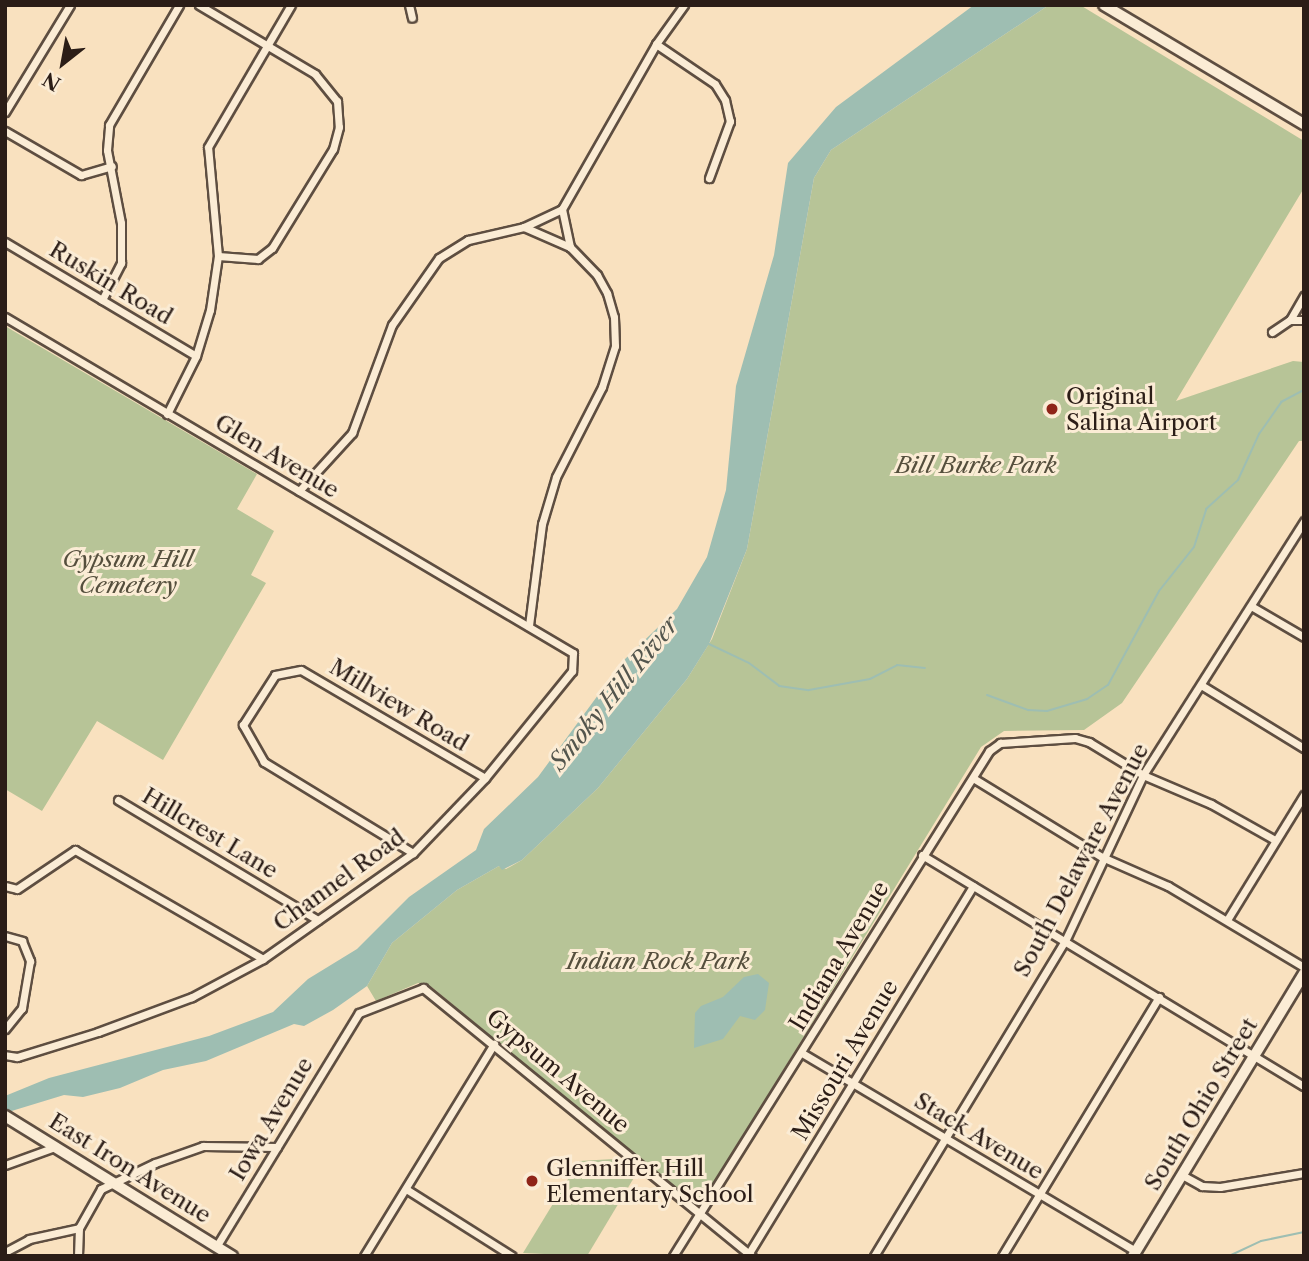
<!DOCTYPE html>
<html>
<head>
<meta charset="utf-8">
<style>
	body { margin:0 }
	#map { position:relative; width:1309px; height:1261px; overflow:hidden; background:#f9e1bf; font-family:"Libre Caslon Text",serif }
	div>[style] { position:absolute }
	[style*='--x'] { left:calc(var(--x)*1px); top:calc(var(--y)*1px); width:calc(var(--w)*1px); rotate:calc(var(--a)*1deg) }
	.green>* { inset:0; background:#b7c497 }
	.water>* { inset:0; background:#9ebeb2 }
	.stream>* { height:2px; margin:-1px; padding:0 1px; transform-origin:1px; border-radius:1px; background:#9ebeb2 }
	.roads { filter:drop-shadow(2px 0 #5e4e41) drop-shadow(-2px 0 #5e4e41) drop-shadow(0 2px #5e4e41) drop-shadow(0 -2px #5e4e41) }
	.street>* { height:7px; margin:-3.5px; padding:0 3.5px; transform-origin:3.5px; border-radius:3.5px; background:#fbecd5 }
	.secondary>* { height:10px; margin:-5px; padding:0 5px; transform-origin:5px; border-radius:5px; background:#fbecd5 }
	.dots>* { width:19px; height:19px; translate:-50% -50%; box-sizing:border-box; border:4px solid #fbecd5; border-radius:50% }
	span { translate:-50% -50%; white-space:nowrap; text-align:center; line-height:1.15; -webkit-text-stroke:6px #fbecd5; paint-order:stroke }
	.street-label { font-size:23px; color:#2b1d17 }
	.poi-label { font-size:23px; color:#2b1d17 }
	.left { translate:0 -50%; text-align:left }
	.park-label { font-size:23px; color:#554f3d; font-style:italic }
	.water-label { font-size:24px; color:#53554d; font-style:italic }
	.frame { position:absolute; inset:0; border:7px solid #2b1d17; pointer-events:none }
	.north { position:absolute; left:28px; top:28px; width:70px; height:70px; -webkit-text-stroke:5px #fbecd5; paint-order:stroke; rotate:211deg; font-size:19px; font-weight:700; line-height:28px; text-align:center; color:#2b1d17 }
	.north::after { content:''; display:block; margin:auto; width:24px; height:32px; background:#2b1d17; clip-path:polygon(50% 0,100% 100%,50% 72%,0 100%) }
</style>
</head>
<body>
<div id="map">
	<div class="green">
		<div style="clip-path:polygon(1049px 5px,1080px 5px,1304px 141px,1304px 188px,1176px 401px,1293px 361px,1304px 362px,1304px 441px,1299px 441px,1122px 703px,1084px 730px,1004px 731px,981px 747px,708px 1193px,691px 1203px,433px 988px,418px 983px,376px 1001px,367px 986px,392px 943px,457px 890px,499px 866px,506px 869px,522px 860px,598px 788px,687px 679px,712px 639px,747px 549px,814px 178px,831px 150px)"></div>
		<div style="clip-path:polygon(5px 326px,257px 474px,237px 509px,274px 531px,251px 575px,266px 583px,163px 760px,97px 721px,42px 811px,5px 789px)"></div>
		<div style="clip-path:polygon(614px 1159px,635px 1176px,587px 1256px,523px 1253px,579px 1161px)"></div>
	</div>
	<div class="water">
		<div style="clip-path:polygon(974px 5px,1049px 5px,831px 150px,814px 178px,747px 549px,709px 644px,687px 679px,598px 788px,522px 860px,502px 870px,499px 866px,457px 890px,392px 943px,367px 986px,333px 1010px,304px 1026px,294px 1024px,206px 1061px,163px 1070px,120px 1088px,83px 1097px,64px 1095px,5px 1113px,5px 1096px,49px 1078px,209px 1036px,273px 1012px,308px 979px,357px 949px,409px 897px,476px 850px,484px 829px,538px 777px,623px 661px,677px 609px,707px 557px,726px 490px,736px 386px,774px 255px,788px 163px,836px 107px)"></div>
		<div style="clip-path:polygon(758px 974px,769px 983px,765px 1010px,755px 1020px,740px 1016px,723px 1039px,694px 1048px,695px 1013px,701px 1006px,723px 997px,744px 977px)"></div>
	</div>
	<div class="stream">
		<div style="--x:709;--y:644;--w:44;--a:25.4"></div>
		<div style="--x:749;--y:663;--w:38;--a:37"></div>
		<div style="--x:779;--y:686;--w:30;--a:8"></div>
		<div style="--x:809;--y:690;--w:62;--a:-10.2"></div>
		<div style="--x:870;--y:679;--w:30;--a:-27"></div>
		<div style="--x:897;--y:665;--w:28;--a:6"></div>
		<div style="--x:987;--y:695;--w:44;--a:20.1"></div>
		<div style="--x:1028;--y:710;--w:19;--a:3"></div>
		<div style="--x:1047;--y:711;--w:42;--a:-16.7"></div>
		<div style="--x:1087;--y:699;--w:25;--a:-34"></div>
		<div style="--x:1108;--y:685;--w:107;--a:-61.5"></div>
		<div style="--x:1159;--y:591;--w:56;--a:-51.5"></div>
		<div style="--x:1194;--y:547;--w:40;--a:-72"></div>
		<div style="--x:1206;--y:509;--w:43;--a:-42.2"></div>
		<div style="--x:1238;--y:480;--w:51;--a:-65.5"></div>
		<div style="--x:1259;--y:434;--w:39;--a:-55"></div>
		<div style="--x:1281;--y:402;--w:26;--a:-28"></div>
		<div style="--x:1229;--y:1256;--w:35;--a:-25"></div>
		<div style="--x:1261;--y:1241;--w:44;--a:-11.8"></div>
	</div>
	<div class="roads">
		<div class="street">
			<div style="--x:199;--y:5;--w:135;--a:30.7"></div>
			<div style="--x:315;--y:74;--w:35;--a:51"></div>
			<div style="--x:337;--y:101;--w:26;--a:86"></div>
			<div style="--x:339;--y:127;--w:23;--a:105"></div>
			<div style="--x:333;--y:149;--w:116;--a:121.6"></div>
			<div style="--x:272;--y:248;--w:18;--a:142"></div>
			<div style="--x:258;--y:259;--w:40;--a:-175.7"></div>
			<div style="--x:409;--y:5;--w:13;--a:77"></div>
			<div style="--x:656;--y:44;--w:71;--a:34.1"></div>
			<div style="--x:715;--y:84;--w:19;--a:58"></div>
			<div style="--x:725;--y:100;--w:22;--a:77"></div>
			<div style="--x:730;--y:121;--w:61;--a:110.2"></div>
			<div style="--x:5;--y:112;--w:125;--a:-58.7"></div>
			<div style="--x:5;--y:131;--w:88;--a:30.1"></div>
			<div style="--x:81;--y:175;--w:32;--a:-16"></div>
			<div style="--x:562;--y:209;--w:190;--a:-60.3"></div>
			<div style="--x:656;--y:44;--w:48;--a:-54.3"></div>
			<div style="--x:524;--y:227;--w:42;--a:-25.3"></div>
			<div style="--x:562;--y:209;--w:39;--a:78"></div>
			<div style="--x:5;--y:242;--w:222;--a:30.8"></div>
			<div style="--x:102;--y:300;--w:42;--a:-62.8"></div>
			<div style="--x:121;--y:263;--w:40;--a:-90"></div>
			<div style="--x:121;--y:223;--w:74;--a:-100.9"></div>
			<div style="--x:107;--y:150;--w:25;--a:-85"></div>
			<div style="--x:109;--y:125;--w:139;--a:-59.7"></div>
			<div style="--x:5;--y:317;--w:660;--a:30.61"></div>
			<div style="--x:573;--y:653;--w:18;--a:93"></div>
			<div style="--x:572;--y:671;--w:138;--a:129.1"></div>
			<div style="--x:485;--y:778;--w:104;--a:133.8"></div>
			<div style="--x:413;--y:853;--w:184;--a:144.8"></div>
			<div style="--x:263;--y:959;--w:81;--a:151.8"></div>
			<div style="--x:192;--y:997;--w:100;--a:159.6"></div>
			<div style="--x:98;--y:1032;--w:85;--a:162.8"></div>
			<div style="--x:17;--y:1057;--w:12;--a:-171"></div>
			<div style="--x:1290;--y:320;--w:14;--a:0"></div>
			<div style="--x:1272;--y:332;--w:22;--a:-34"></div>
			<div style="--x:1290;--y:320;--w:28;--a:-60"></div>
			<div style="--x:167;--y:414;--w:65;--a:-63.4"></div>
			<div style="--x:196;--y:356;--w:48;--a:-73.1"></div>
			<div style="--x:210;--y:310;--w:55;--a:-81.6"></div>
			<div style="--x:218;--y:256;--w:109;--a:-95.2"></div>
			<div style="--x:208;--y:147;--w:164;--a:-59.7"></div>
			<div style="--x:299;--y:491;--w:79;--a:-47.6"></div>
			<div style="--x:352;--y:433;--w:115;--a:-69.7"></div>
			<div style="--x:392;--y:325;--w:82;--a:-55"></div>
			<div style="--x:439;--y:258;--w:34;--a:-32"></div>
			<div style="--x:468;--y:240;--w:57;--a:-13.1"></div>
			<div style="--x:524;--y:227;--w:50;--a:23.5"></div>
			<div style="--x:570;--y:247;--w:39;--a:46"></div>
			<div style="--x:597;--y:275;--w:21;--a:61"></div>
			<div style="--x:607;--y:293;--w:25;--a:74"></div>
			<div style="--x:614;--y:317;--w:29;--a:88"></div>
			<div style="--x:615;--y:346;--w:43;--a:107.6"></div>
			<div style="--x:602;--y:387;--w:101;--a:117.1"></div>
			<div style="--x:556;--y:477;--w:49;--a:106.6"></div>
			<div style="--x:542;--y:524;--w:103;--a:97.3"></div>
			<div style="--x:1251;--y:606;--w:61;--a:30.3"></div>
			<div style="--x:1201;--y:685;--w:121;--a:31.5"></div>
			<div style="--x:973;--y:778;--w:151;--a:31.5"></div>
			<div style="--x:1102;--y:857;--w:72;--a:23.7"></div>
			<div style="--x:1168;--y:886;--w:158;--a:30.8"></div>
			<div style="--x:118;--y:800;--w:233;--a:31"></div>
			<div style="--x:413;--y:853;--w:175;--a:-148.6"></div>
			<div style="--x:264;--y:762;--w:43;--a:-119.6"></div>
			<div style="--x:243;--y:725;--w:59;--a:-57.4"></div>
			<div style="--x:275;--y:675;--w:26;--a:-11"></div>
			<div style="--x:301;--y:670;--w:213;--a:30.4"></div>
			<div style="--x:922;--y:855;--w:446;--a:31.2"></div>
			<div style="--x:5;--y:886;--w:12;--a:14"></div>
			<div style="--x:17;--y:889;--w:70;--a:-33.9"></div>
			<div style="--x:75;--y:850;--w:217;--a:30.1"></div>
			<div style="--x:1227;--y:920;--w:147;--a:-58.4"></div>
			<div style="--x:5;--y:936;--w:18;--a:16"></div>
			<div style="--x:22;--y:941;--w:22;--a:68"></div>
			<div style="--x:30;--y:961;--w:48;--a:99.7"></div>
			<div style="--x:22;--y:1008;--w:27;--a:129"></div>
			<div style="--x:802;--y:1053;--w:388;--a:30.7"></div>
			<div style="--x:5;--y:1165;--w:53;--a:-19.8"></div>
			<div style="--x:1182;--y:1175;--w:23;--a:29"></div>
			<div style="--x:1202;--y:1186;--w:18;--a:3"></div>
			<div style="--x:1220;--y:1187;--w:85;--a:-9.5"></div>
			<div style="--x:406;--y:1189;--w:125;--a:32.3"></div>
			<div style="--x:79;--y:1228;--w:45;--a:-60.6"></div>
			<div style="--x:101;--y:1189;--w:60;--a:-25.7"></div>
			<div style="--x:155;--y:1163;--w:51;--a:-19.5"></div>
			<div style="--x:203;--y:1146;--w:74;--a:0.8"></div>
			<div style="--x:216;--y:1247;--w:274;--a:-58.6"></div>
			<div style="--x:359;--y:1013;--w:69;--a:-21.3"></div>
			<div style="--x:423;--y:988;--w:424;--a:39.2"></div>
			<div style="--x:5;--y:1252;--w:27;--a:-28"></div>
			<div style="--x:29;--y:1239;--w:51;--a:-12.4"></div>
			<div style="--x:749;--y:1253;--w:430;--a:-58.6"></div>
			<div style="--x:78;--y:1256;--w:28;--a:-88"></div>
			<div style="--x:364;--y:1256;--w:249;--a:-58.5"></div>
			<div style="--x:673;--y:1256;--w:596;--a:-57.96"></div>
			<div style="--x:989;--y:751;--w:14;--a:-36"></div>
			<div style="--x:1000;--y:743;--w:75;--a:-3.8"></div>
			<div style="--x:1075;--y:738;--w:15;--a:16"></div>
			<div style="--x:1089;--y:742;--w:63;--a:31.4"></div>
			<div style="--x:1143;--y:775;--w:74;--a:23.1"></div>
			<div style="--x:1211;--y:804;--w:73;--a:29.4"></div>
			<div style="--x:874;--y:1256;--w:368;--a:-58.8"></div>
			<div style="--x:1065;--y:941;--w:183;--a:-64.8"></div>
			<div style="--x:1143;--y:775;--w:301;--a:-57.6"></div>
			<div style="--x:1002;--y:1256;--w:303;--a:-58.8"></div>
		</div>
		<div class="secondary">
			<div style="--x:1104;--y:5;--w:233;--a:30.8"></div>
			<div style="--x:5;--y:1116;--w:267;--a:31.7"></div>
			<div style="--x:1133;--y:1256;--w:330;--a:-58.8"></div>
		</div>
	</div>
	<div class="dots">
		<div style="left:1052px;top:409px;background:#8f2418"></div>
		<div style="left:532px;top:1181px;background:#8f2418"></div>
	</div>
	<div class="street-label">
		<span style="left:111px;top:283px;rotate:31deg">Ruskin Road</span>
		<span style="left:277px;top:456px;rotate:31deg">Glen Avenue</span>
		<span style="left:399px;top:705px;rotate:31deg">Millview Road</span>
		<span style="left:210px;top:833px;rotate:31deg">Hillcrest Lane</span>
		<span style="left:1081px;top:860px;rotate:-62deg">South Delaware Avenue</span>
		<span style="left:339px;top:880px;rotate:-36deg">Channel Road</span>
		<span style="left:839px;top:956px;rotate:-59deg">Indiana Avenue</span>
		<span style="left:845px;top:1060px;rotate:-59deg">Missouri Avenue</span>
		<span style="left:558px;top:1071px;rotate:40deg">Gypsum Avenue</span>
		<span style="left:1201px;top:1104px;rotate:-59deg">South Ohio Street</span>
		<span style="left:271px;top:1119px;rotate:-59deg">Iowa Avenue</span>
		<span style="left:979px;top:1136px;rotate:31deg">Stack Avenue</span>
		<span style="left:130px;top:1168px;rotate:32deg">East Iron Avenue</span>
	</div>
	<div class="poi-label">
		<span class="left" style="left:1066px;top:409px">Original<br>Salina Airport</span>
		<span class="left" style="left:546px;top:1181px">Glenniffer Hill<br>Elementary School</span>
	</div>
	<div class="park-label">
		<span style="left:976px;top:465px">Bill Burke Park</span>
		<span style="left:128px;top:572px">Gypsum Hill<br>Cemetery</span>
		<span style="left:658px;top:961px">Indian Rock Park</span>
	</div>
	<div class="water-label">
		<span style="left:614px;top:693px;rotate:-51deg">Smoky Hill River</span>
	</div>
	<div class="frame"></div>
	<div class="north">N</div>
</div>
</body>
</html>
